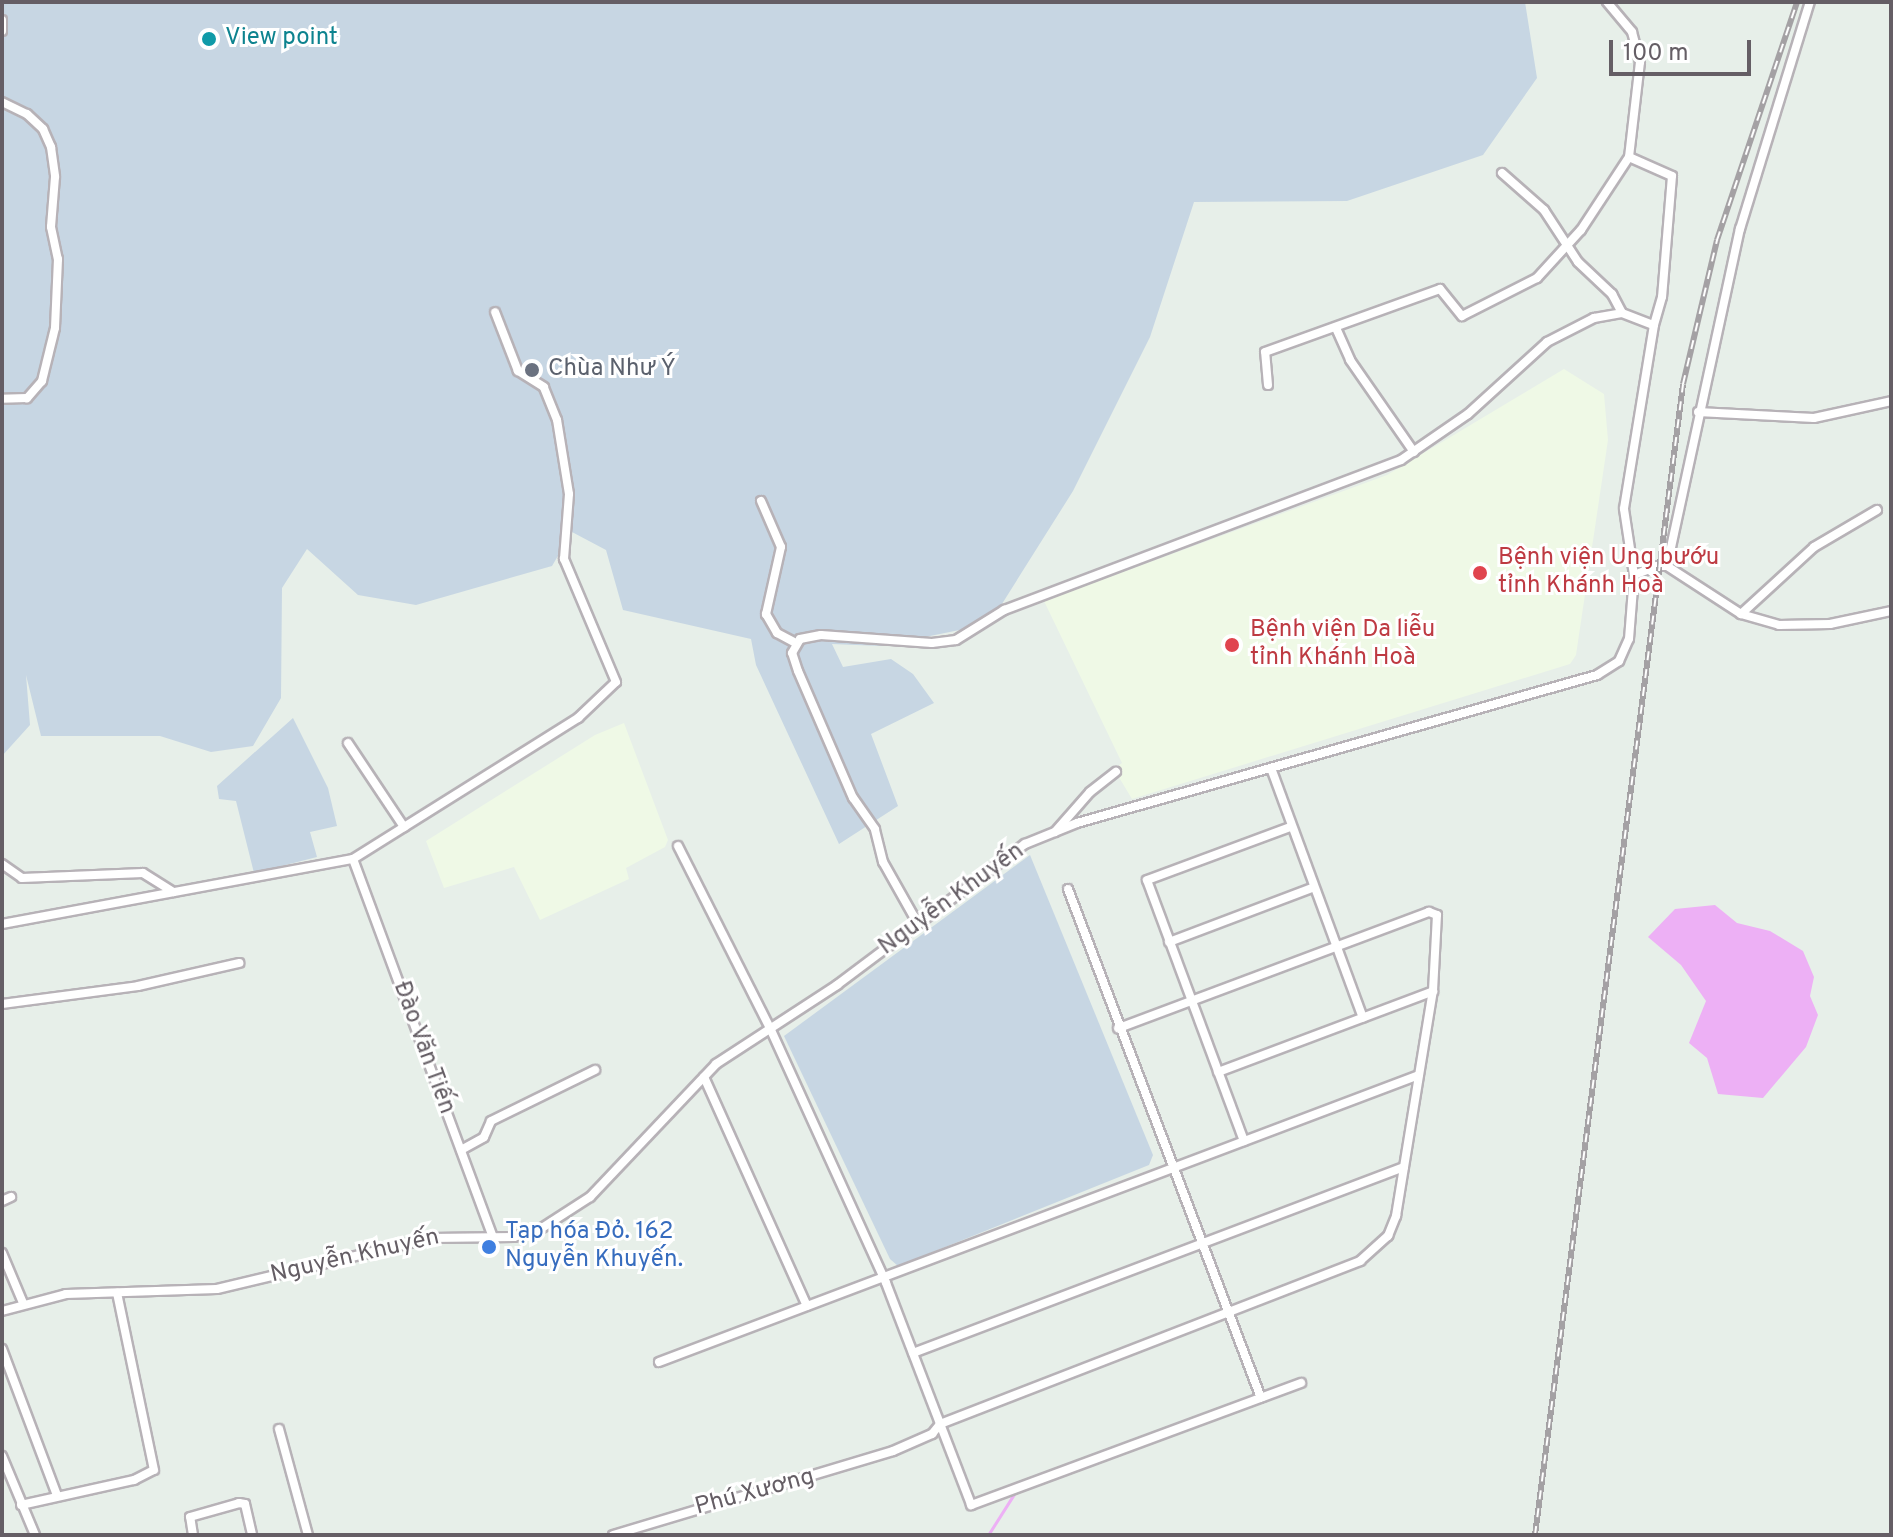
<!DOCTYPE html>
<html>
<head>
<meta charset="utf-8">
<style>
	body { margin:0 }
	#map { position:relative; width:1893px; height:1537px; overflow:hidden; background:#e7efe9; font-family:Overpass,sans-serif }
	div>[style] { position:absolute }
	[style*='--x'] { left:calc(var(--x)*1px); top:calc(var(--y)*1px); width:calc(var(--w)*1px); rotate:calc(var(--a)*1deg) }
	.medical>* { inset:0; background:#eff9e6 }
	.green>* { inset:0; background:#c7d6e3 }
	.water>* { inset:0; background:#edb0f5 }
	.stream>* { height:3px; margin:-1.5px; padding:0 1.5px; transform-origin:1.5px; border-radius:1.5px; background:#edb0f5 }
	.roads { filter:drop-shadow(2px 0 #b7b2b7) drop-shadow(-2px 0 #b7b2b7) drop-shadow(0 2px #b7b2b7) drop-shadow(0 -2px #b7b2b7) }
	.street>* { height:8px; margin:-4px; padding:0 4px; transform-origin:4px; border-radius:4px; background:#fff }
	.rail>* { height:6px; margin-top:-3px; transform-origin:0; background:repeating-linear-gradient(90deg,#fff 0 9px,#a4a1a4 0 18px); box-sizing:border-box; border-block:2px solid #a4a1a4 }
	.dots>* { width:22px; height:22px; translate:-50% -50%; box-sizing:border-box; border:4px solid #fff; border-radius:50% }
	span { translate:-50% -50%; white-space:nowrap; text-align:center; line-height:1.15; -webkit-text-stroke:6px #fff; paint-order:stroke }
	.culture-label { font-size:24px; color:#0d838f }
	.left { translate:0 -50%; text-align:left }
	.worship-label { font-size:24px; color:#5b616d }
	.health-label { font-size:24px; color:#be3a42 }
	.street-label { font-size:24px; color:#655e65 }
	.shop-label { font-size:24px; color:#366cbe }
	.frame { position:absolute; inset:0; border:4px solid #655e65; pointer-events:none }
	.scale { position:absolute; left:1609px; top:40px; width:142px; height:36px; box-sizing:border-box; border:4px solid #655e65; border-top:0; padding-left:10px; font-size:24px; line-height:28px; white-space:nowrap; color:#655e65; -webkit-text-stroke:6px #fff; paint-order:stroke }
</style>
</head>
<body>
<div id="map">
	<div class="medical">
		<div style="clip-path:polygon(1564px 369px,1604px 394px,1608px 440px,1576px 655px,1570px 664px,1132px 799px,1114px 769px,1122px 763px,1044px 601px,1387px 475px)"></div>
		<div style="clip-path:polygon(624px 723px,668px 840px,665px 847px,626px 868px,629px 879px,540px 920px,514px 867px,444px 888px,426px 841px,595px 735px)"></div>
	</div>
	<div class="green">
		<div style="clip-path:polygon(2px 2px,1525px 2px,1537px 78px,1483px 155px,1347px 201px,1194px 202px,1150px 337px,1073px 491px,995px 615px,984px 625px,881px 646px,832px 644px,843px 667px,891px 659px,913px 674px,934px 703px,871px 734px,898px 806px,839px 844px,756px 665px,751px 639px,623px 610px,606px 550px,572px 532px,552px 566px,416px 605px,358px 595px,307px 549px,282px 588px,281px 698px,253px 746px,211px 752px,160px 736px,41px 736px,26px 675px,30px 725px,2px 756px)"></div>
		<div style="clip-path:polygon(293px 718px,328px 788px,337px 826px,310px 832px,317px 857px,254px 873px,236px 801px,219px 799px,217px 786px)"></div>
		<div style="clip-path:polygon(1030px 855px,1153px 1155px,1149px 1165px,898px 1266px,890px 1259px,784px 1036px)"></div>
	</div>
	<div class="water">
		<div style="clip-path:polygon(1715px 905px,1737px 923px,1770px 931px,1803px 951px,1814px 977px,1810px 996px,1818px 1015px,1806px 1047px,1763px 1098px,1718px 1094px,1707px 1058px,1689px 1043px,1706px 1001px,1681px 965px,1648px 937px,1675px 909px)"></div>
	</div>
	<div class="stream">
		<div style="--x:988;--y:1535;--w:49;--a:-57.6"></div>
	</div>
	<div class="roads">
		<div class="street">
			<div style="--x:1607;--y:2;--w:39;--a:50"></div>
			<div style="--x:1632;--y:32;--w:31;--a:75"></div>
			<div style="--x:1640;--y:62;--w:96;--a:96.6"></div>
			<div style="--x:1629;--y:157;--w:47;--a:23.8"></div>
			<div style="--x:1672;--y:176;--w:121;--a:94.7"></div>
			<div style="--x:1662;--y:297;--w:29;--a:106"></div>
			<div style="--x:2;--y:20;--w:11;--a:90"></div>
			<div style="--x:2;--y:102;--w:28;--a:26"></div>
			<div style="--x:27;--y:114;--w:22;--a:43"></div>
			<div style="--x:43;--y:129;--w:20;--a:66"></div>
			<div style="--x:51;--y:147;--w:30;--a:82"></div>
			<div style="--x:55;--y:177;--w:50;--a:94.6"></div>
			<div style="--x:51;--y:227;--w:33;--a:78"></div>
			<div style="--x:58;--y:259;--w:69;--a:92.5"></div>
			<div style="--x:55;--y:328;--w:55;--a:103.8"></div>
			<div style="--x:42;--y:381;--w:23;--a:131"></div>
			<div style="--x:27;--y:398;--w:25;--a:178"></div>
			<div style="--x:1502;--y:173;--w:56;--a:41.4"></div>
			<div style="--x:1544;--y:210;--w:62;--a:56.8"></div>
			<div style="--x:1578;--y:262;--w:47;--a:43.3"></div>
			<div style="--x:1612;--y:294;--w:21;--a:62"></div>
			<div style="--x:1336;--y:328;--w:35;--a:66"></div>
			<div style="--x:1350;--y:360;--w:112;--a:55.2"></div>
			<div style="--x:1268;--y:385;--w:33;--a:-95"></div>
			<div style="--x:1265;--y:352;--w:186;--a:-19.8"></div>
			<div style="--x:1440;--y:289;--w:35;--a:51"></div>
			<div style="--x:1462;--y:316;--w:84;--a:-26.9"></div>
			<div style="--x:1537;--y:278;--w:65;--a:-47.5"></div>
			<div style="--x:1581;--y:230;--w:87;--a:-56.7"></div>
			<div style="--x:1698;--y:412;--w:116;--a:3"></div>
			<div style="--x:1814;--y:418;--w:79;--a:-12.4"></div>
			<div style="--x:761;--y:501;--w:50;--a:66.5"></div>
			<div style="--x:781;--y:547;--w:69;--a:102.6"></div>
			<div style="--x:766;--y:614;--w:22;--a:60"></div>
			<div style="--x:777;--y:633;--w:21;--a:28"></div>
			<div style="--x:1667;--y:566;--w:345;--a:-77.8"></div>
			<div style="--x:1740;--y:229;--w:238;--a:-72.9"></div>
			<div style="--x:1741;--y:614;--w:99;--a:-42.5"></div>
			<div style="--x:1814;--y:547;--w:73;--a:-30.4"></div>
			<div style="--x:348;--y:743;--w:101;--a:56.3"></div>
			<div style="--x:1271;--y:768;--w:266;--a:69.8"></div>
			<div style="--x:1055;--y:832;--w:53;--a:-48.8"></div>
			<div style="--x:1090;--y:792;--w:33;--a:-38"></div>
			<div style="--x:678;--y:846;--w:204;--a:63.2"></div>
			<div style="--x:770;--y:1028;--w:280;--a:65.5"></div>
			<div style="--x:886;--y:1283;--w:238;--a:69"></div>
			<div style="--x:971;--y:1505;--w:352;--a:-20.3"></div>
			<div style="--x:353;--y:859;--w:403;--a:69.7"></div>
			<div style="--x:2;--y:864;--w:24;--a:35"></div>
			<div style="--x:22;--y:878;--w:121;--a:-2.4"></div>
			<div style="--x:143;--y:873;--w:36;--a:32"></div>
			<div style="--x:1068;--y:889;--w:544;--a:69.23"></div>
			<div style="--x:2;--y:924;--w:357;--a:-10.5"></div>
			<div style="--x:353;--y:859;--w:266;--a:-32.1"></div>
			<div style="--x:578;--y:718;--w:52;--a:-43.5"></div>
			<div style="--x:616;--y:682;--w:134;--a:-112.9"></div>
			<div style="--x:564;--y:559;--w:65;--a:-85.6"></div>
			<div style="--x:569;--y:494;--w:75;--a:-99.2"></div>
			<div style="--x:557;--y:420;--w:35;--a:-112"></div>
			<div style="--x:544;--y:387;--w:31;--a:-148"></div>
			<div style="--x:518;--y:371;--w:63;--a:-111.3"></div>
			<div style="--x:918;--y:924;--w:71;--a:-119.4"></div>
			<div style="--x:883;--y:862;--w:34;--a:-104"></div>
			<div style="--x:875;--y:829;--w:38;--a:-125"></div>
			<div style="--x:853;--y:798;--w:138;--a:-113.4"></div>
			<div style="--x:798;--y:671;--w:19;--a:-108"></div>
			<div style="--x:792;--y:653;--w:16;--a:-60"></div>
			<div style="--x:800;--y:639;--w:21;--a:-11"></div>
			<div style="--x:821;--y:635;--w:111;--a:4.1"></div>
			<div style="--x:932;--y:643;--w:24;--a:-7"></div>
			<div style="--x:956;--y:640;--w:57;--a:-32"></div>
			<div style="--x:1004;--y:610;--w:424;--a:-20.7"></div>
			<div style="--x:1401;--y:460;--w:81;--a:-34.5"></div>
			<div style="--x:1468;--y:414;--w:107;--a:-42.3"></div>
			<div style="--x:1547;--y:342;--w:53;--a:-27.1"></div>
			<div style="--x:1594;--y:318;--w:28;--a:-10"></div>
			<div style="--x:1622;--y:313;--w:34;--a:21"></div>
			<div style="--x:1654;--y:325;--w:186;--a:99.3"></div>
			<div style="--x:1624;--y:509;--w:67;--a:81.4"></div>
			<div style="--x:1169;--y:942;--w:153;--a:-20.7"></div>
			<div style="--x:2;--y:1004;--w:137;--a:-7.5"></div>
			<div style="--x:138;--y:986;--w:104;--a:-12.8"></div>
			<div style="--x:1218;--y:1072;--w:230;--a:-20.6"></div>
			<div style="--x:704;--y:1077;--w:251;--a:65.8"></div>
			<div style="--x:1244;--y:1141;--w:278;--a:-110.4"></div>
			<div style="--x:1147;--y:880;--w:153;--a:-20.3"></div>
			<div style="--x:461;--y:1150;--w:26;--a:-29"></div>
			<div style="--x:484;--y:1137;--w:17;--a:-66"></div>
			<div style="--x:491;--y:1121;--w:116;--a:-26.1"></div>
			<div style="--x:2;--y:1201;--w:10;--a:-24"></div>
			<div style="--x:2;--y:1253;--w:54;--a:67.2"></div>
			<div style="--x:2;--y:1311;--w:66;--a:-14.9"></div>
			<div style="--x:66;--y:1294;--w:151;--a:-1.9"></div>
			<div style="--x:217;--y:1289;--w:220;--a:-13.4"></div>
			<div style="--x:431;--y:1238;--w:83;--a:-0.7"></div>
			<div style="--x:514;--y:1237;--w:29;--a:-18"></div>
			<div style="--x:542;--y:1228;--w:57;--a:-32.9"></div>
			<div style="--x:590;--y:1197;--w:183;--a:-46.5"></div>
			<div style="--x:716;--y:1064;--w:145;--a:-33.1"></div>
			<div style="--x:837;--y:985;--w:235;--a:-36.9"></div>
			<div style="--x:1025;--y:844;--w:56;--a:-22"></div>
			<div style="--x:1077;--y:823;--w:541;--a:-15.89"></div>
			<div style="--x:1597;--y:675;--w:26;--a:-32"></div>
			<div style="--x:1619;--y:661;--w:24;--a:-66"></div>
			<div style="--x:1629;--y:639;--w:64;--a:-85.5"></div>
			<div style="--x:1634;--y:575;--w:25;--a:-21"></div>
			<div style="--x:1657;--y:566;--w:10;--a:0"></div>
			<div style="--x:1667;--y:566;--w:88;--a:33"></div>
			<div style="--x:1741;--y:614;--w:40;--a:16"></div>
			<div style="--x:1779;--y:625;--w:51;--a:-1.1"></div>
			<div style="--x:1830;--y:624;--w:62;--a:-12"></div>
			<div style="--x:2;--y:1349;--w:156;--a:69.4"></div>
			<div style="--x:913;--y:1353;--w:525;--a:-20.75"></div>
			<div style="--x:659;--y:1362;--w:812;--a:-20.69"></div>
			<div style="--x:279;--y:1429;--w:110;--a:74.7"></div>
			<div style="--x:2;--y:1456;--w:86;--a:67.3"></div>
			<div style="--x:21;--y:1505;--w:116;--a:-12.5"></div>
			<div style="--x:134;--y:1480;--w:22;--a:-27"></div>
			<div style="--x:154;--y:1470;--w:181;--a:-101.8"></div>
			<div style="--x:193;--y:1535;--w:18;--a:-99"></div>
			<div style="--x:190;--y:1517;--w:51;--a:-15.9"></div>
			<div style="--x:239;--y:1503;--w:6;--a:9"></div>
			<div style="--x:245;--y:1504;--w:32;--a:77"></div>
			<div style="--x:613;--y:1535;--w:292;--a:-16.7"></div>
			<div style="--x:893;--y:1451;--w:43;--a:-23.6"></div>
			<div style="--x:932;--y:1434;--w:13;--a:-51"></div>
			<div style="--x:940;--y:1424;--w:451;--a:-21.2"></div>
			<div style="--x:1360;--y:1261;--w:38;--a:-42"></div>
			<div style="--x:1388;--y:1236;--w:22;--a:-68"></div>
			<div style="--x:1396;--y:1216;--w:228;--a:-80.7"></div>
			<div style="--x:1433;--y:991;--w:76;--a:-87"></div>
			<div style="--x:1437;--y:915;--w:9;--a:-159"></div>
			<div style="--x:1429;--y:912;--w:332;--a:159.5"></div>
		</div>
	</div>
	<div class="rail">
		<div style="--x:1535;--y:1535;--w:1160;--a:-82.67"></div>
		<div style="--x:1683;--y:384;--w:148;--a:-76.7"></div>
		<div style="--x:1717;--y:240;--w:251;--a:-71.4"></div>
	</div>
	<div class="dots">
		<div style="left:209px;top:39px;background:#0f9aa8"></div>
		<div style="left:532px;top:370px;background:#6b7280"></div>
		<div style="left:1480px;top:573px;background:#e0444e"></div>
		<div style="left:1232px;top:645px;background:#e0444e"></div>
		<div style="left:489px;top:1247px;background:#3f7fe0"></div>
	</div>
	<div class="culture-label">
		<span class="left" style="left:225px;top:39px">View point</span>
	</div>
	<div class="worship-label">
		<span class="left" style="left:548px;top:370px">Chùa Như Ý</span>
	</div>
	<div class="health-label">
		<span class="left" style="left:1498px;top:573px">Bệnh viện Ung bướu<br>tỉnh Khánh Hoà</span>
		<span class="left" style="left:1250px;top:645px">Bệnh viện Da liễu<br>tỉnh Khánh Hoà</span>
	</div>
	<div class="street-label">
		<span style="left:952px;top:900px;rotate:-36deg">Nguyễn Khuyến</span>
		<span style="left:423px;top:1048px;rotate:70deg">Đào Văn Tiến</span>
		<span style="left:355px;top:1257px;rotate:-13deg">Nguyễn Khuyến</span>
		<span style="left:755px;top:1493px;rotate:-15deg">Phú Xương</span>
	</div>
	<div class="shop-label">
		<span class="left" style="left:505px;top:1247px">Tạp hóa Đỏ. 162<br>Nguyễn Khuyến.</span>
	</div>
	<div class="frame"></div>
	<div class="scale">100 m</div>
</div>
</body>
</html>
